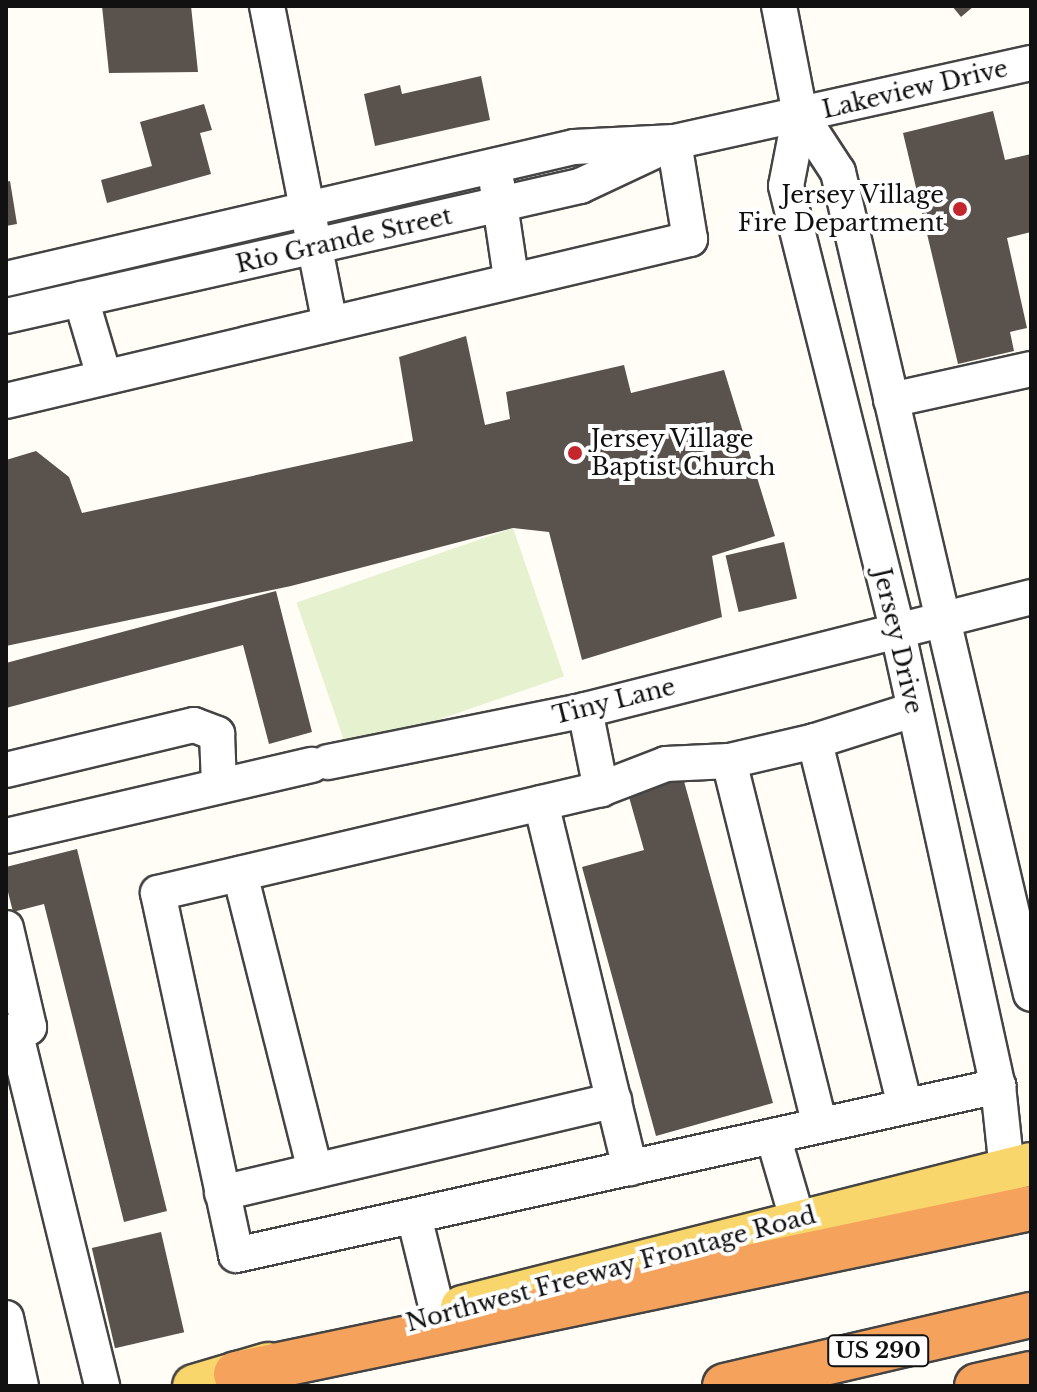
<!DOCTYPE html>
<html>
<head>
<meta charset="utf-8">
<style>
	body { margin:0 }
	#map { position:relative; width:1037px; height:1392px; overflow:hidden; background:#fffdf5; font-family:"Libre Baskerville",serif }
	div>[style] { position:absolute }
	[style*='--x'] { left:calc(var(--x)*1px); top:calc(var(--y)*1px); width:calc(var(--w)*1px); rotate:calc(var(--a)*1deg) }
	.pitch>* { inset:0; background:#e6f2cf; transform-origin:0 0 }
	.building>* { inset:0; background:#5a524d; transform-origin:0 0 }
	.roads { filter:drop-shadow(2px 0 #444) drop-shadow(-2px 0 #444) drop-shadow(0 2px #444) drop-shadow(0 -2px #444) }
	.minor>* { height:34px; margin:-17px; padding:0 17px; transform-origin:17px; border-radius:17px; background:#fff }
	.major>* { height:42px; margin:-21px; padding:0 21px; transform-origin:21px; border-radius:21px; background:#f9d66b }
	.highway>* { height:44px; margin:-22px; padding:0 22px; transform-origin:22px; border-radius:22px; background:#f5a25d }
	.dots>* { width:22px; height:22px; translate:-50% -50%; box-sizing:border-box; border:4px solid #fff; border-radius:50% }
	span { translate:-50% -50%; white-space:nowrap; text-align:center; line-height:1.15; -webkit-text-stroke:8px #fff; paint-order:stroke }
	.shield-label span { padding:2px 6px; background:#fff; border:2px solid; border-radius:6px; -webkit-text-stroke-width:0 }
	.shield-label { font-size:22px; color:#111; font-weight:700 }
	.street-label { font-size:24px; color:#111 }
	.poi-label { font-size:24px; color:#111 }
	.right { translate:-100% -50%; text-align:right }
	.left { translate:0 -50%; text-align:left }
	.frame { position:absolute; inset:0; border:8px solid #111; pointer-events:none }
</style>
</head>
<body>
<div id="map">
	<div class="pitch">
		<div style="left:513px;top:528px;width:157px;height:229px;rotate:71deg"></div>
	</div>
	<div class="building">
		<div style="clip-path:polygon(102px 6px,191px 6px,198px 72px,109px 73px)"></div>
		<div style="clip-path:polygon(952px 6px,974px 6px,961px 17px)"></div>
		<div style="clip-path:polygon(481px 76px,490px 120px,375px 146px,364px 94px,400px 85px,402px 94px)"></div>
		<div style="clip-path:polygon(204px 104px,212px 130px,200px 133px,211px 174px,107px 203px,101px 180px,152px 166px,140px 122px)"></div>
		<div style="clip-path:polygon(993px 111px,1005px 160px,1031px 154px,1031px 232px,1007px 238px,1027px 328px,1010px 332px,1014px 351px,958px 364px,903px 133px)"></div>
		<div style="clip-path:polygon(10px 181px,17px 224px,6px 226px,6px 182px)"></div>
		<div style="clip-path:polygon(466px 336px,485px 425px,510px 419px,506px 392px,624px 365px,631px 393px,724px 370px,775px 536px,712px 556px,722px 617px,582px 660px,549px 532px,513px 528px,291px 586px,6px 646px,6px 460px,36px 451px,69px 477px,82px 513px,413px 441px,399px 357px)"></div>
		<div style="left:784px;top:542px;width:58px;height:60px;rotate:77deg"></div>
		<div style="clip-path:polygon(276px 591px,312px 732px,269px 744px,243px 645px,6px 708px,6px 663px)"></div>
		<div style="clip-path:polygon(682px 774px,773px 1103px,656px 1136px,582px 867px,644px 850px,627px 790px)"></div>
		<div style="clip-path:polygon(77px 849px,167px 1211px,124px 1222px,44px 904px,13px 912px,6px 884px,6px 867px)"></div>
		<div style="left:161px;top:1232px;width:103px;height:71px;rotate:77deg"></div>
	</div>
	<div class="roads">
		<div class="minor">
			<div style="--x:267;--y:6;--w:320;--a:78.8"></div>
			<div style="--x:779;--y:6;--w:110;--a:79"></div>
			<div style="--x:800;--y:114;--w:73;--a:101"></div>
			<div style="--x:786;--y:186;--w:456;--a:75.9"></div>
			<div style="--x:897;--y:628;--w:469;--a:77.6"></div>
			<div style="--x:998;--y:1086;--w:84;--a:83.9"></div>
			<div style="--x:800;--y:114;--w:69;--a:56.8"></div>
			<div style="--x:838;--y:172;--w:844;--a:76.79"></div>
			<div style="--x:497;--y:184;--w:95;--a:81.5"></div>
			<div style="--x:6;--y:279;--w:583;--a:-13.08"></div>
			<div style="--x:574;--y:147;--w:100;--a:-2.9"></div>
			<div style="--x:674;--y:142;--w:366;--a:-12.5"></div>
			<div style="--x:81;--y:299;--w:80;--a:73.4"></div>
			<div style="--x:6;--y:316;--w:589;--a:-12.76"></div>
			<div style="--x:580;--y:186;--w:87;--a:-25.1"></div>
			<div style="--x:891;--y:400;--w:143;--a:-12.5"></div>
			<div style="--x:6;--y:401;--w:703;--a:-13.32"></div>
			<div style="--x:690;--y:239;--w:98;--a:-99.4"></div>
			<div style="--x:585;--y:710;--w:81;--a:78.6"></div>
			<div style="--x:601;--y:789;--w:455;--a:166.8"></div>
			<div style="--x:158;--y:893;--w:370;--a:77.8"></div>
			<div style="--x:236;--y:1255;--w:781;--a:-12.5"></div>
			<div style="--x:815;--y:741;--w:88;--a:166.9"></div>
			<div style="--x:729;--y:761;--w:375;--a:76"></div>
			<div style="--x:328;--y:762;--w:262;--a:-11.4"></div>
			<div style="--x:585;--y:710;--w:460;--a:-14.2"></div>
			<div style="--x:6;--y:770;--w:193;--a:-13.5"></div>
			<div style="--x:194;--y:725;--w:25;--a:21"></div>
			<div style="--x:217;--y:734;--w:50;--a:87.7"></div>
			<div style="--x:601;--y:789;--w:70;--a:-21"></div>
			<div style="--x:666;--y:764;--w:63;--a:-2.7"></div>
			<div style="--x:541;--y:803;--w:376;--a:76.3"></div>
			<div style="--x:6;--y:836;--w:314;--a:-13.1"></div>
			<div style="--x:240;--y:874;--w:306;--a:75.8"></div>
			<div style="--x:6;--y:928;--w:102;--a:76.9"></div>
			<div style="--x:29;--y:1027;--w:24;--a:165"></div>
			<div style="--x:15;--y:1031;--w:366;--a:76.2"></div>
			<div style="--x:905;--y:1106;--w:376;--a:-103.9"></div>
			<div style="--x:815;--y:741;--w:103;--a:-17.6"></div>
			<div style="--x:773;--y:1136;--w:85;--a:73.7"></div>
			<div style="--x:222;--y:1193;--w:403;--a:-13.3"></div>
			<div style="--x:414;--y:1216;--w:101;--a:76.2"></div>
			<div style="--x:6;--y:1318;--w:70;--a:77.6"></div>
		</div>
		<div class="major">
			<div style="--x:462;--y:1307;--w:587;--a:-14.11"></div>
			<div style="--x:194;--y:1386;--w:77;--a:-16.6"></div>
		</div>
		<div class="highway">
			<div style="--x:236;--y:1374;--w:812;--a:-11.79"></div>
			<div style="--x:725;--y:1386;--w:314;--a:-13.1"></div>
			<div style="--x:977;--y:1386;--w:55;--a:-12.5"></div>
		</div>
	</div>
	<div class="dots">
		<div style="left:960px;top:209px;background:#c4262e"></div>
		<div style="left:575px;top:453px;background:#c4262e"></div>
	</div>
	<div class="shield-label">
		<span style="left:878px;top:1351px">US 290</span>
	</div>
	<div class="street-label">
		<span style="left:915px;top:89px;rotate:-13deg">Lakeview Drive</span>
		<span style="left:344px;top:240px;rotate:-13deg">Rio Grande Street</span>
		<span style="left:898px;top:641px;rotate:77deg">Jersey Drive</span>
		<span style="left:614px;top:701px;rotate:-14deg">Tiny Lane</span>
		<span style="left:611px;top:1269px;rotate:-15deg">Northwest Freeway Frontage Road</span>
	</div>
	<div class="poi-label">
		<span class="right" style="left:944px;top:209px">Jersey Village<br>Fire Department</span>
		<span class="left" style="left:591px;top:453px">Jersey Village<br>Baptist Church</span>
	</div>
	<div class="frame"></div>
</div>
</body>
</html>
